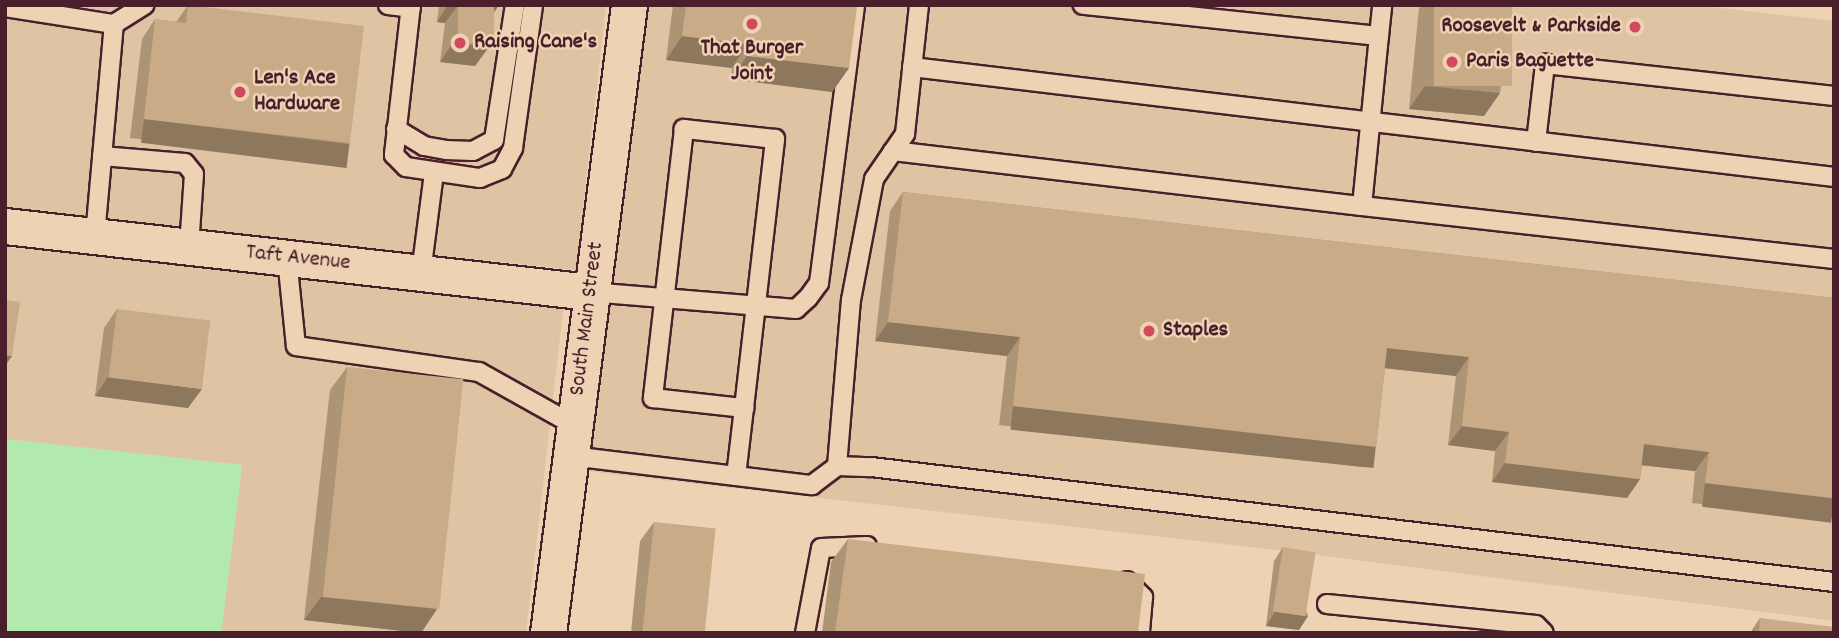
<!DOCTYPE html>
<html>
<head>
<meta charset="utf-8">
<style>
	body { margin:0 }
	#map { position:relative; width:1839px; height:638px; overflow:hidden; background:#edd2b4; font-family:Dekko,sans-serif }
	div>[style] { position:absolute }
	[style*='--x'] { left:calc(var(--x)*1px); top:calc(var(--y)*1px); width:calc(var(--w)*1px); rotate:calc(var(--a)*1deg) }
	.built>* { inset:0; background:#dfc4a4 }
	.green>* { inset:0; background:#b2eaad }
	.roads { filter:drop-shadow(2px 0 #4a1f2b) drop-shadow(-2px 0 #4a1f2b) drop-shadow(0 2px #4a1f2b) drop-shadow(0 -2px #4a1f2b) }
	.lane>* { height:18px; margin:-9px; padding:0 9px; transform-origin:9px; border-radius:9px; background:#edd2b4 }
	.street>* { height:35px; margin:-17.5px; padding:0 17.5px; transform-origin:17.5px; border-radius:17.5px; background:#edd2b4 }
	.wall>* { inset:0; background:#ad9474 }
	.shaded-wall>* { inset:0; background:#8d785e; transform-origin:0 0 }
	.building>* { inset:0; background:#c9ac87; transform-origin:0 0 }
	.dots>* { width:19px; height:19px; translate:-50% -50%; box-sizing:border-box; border:4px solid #edd2b4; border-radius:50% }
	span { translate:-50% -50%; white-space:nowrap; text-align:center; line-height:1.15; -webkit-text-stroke:5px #edd2b4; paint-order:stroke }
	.poi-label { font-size:23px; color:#4a1f2b; font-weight:700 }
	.right { translate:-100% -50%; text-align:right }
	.left { translate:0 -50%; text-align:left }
	.street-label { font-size:23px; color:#4a1f2b }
	.frame { position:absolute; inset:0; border:7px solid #4a1f2b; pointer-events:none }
</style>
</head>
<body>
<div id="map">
	<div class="built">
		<div style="clip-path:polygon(5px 5px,606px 5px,576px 270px,5px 209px)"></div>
		<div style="clip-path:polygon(648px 5px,1694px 5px,1834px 21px,1834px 621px,1293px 552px,585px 471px)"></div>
		<div style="clip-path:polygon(5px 247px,564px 303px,526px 633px,221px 633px,242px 465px,5px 439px)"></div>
	</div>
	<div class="green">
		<div style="clip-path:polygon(5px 439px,242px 465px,221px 633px,5px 633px)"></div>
	</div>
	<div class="roads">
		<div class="lane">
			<div style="--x:388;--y:5;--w:23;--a:7"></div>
			<div style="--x:411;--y:5;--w:151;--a:96.5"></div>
			<div style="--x:394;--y:155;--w:17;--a:45"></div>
			<div style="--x:406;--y:167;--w:75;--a:8.5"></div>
			<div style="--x:480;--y:178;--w:24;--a:-22"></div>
			<div style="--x:502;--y:169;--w:24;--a:-62"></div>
			<div style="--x:513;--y:148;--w:144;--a:-82"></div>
			<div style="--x:5;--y:7;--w:110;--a:8.9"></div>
			<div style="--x:114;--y:24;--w:36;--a:-32"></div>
			<div style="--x:1379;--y:36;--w:31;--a:-84"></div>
			<div style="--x:912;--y:67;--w:929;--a:6.8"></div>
			<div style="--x:396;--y:129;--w:33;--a:31"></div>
			<div style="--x:424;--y:146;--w:22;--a:10"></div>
			<div style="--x:446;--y:150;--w:27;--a:2"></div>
			<div style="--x:473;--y:151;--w:24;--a:-28"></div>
			<div style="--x:494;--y:140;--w:137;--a:-81.2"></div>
			<div style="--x:1536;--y:142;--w:79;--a:-83.4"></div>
			<div style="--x:1545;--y:64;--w:291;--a:6.3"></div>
			<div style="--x:893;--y:151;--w:472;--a:6.7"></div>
			<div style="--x:1362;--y:206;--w:171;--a:-84.3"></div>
			<div style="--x:1379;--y:36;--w:298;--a:-174"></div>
			<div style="--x:102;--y:156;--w:83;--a:4.8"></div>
			<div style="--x:185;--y:163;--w:14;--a:51"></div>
			<div style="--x:194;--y:174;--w:73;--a:93.9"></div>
			<div style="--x:1362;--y:206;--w:475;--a:6.4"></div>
			<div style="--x:95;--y:236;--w:213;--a:-84.9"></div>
			<div style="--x:287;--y:258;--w:88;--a:84.2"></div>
			<div style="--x:296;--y:346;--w:185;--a:8.1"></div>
			<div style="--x:479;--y:372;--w:109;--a:29.2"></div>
			<div style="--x:421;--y:273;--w:101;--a:-82.6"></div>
			<div style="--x:590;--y:292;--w:207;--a:4.7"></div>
			<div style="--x:796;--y:309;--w:16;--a:-43"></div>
			<div style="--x:808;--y:298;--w:19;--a:-54"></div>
			<div style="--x:819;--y:283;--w:280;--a:-82.6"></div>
			<div style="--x:571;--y:456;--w:243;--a:6.9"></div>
			<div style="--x:812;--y:485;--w:31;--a:-37"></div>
			<div style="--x:837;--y:466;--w:34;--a:2"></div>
			<div style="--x:871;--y:467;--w:970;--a:6.81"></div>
			<div style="--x:837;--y:466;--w:167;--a:-85.2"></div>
			<div style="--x:851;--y:300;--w:123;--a:-79.2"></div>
			<div style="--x:874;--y:179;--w:55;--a:-55.4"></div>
			<div style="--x:905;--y:134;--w:130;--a:-83.8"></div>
			<div style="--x:736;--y:476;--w:68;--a:-83.3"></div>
			<div style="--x:744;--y:408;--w:271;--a:-83.4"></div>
			<div style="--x:775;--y:139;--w:92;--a:-173.7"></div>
			<div style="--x:684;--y:129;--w:271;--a:96.6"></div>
			<div style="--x:653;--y:398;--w:92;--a:6.3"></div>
			<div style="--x:1127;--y:581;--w:23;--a:45"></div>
			<div style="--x:1143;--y:597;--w:36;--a:95"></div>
			<div style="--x:1327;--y:604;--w:210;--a:5.7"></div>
			<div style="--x:1536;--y:625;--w:11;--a:45"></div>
			<div style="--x:805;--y:633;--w:86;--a:-79.3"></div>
			<div style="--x:821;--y:548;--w:46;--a:-2.5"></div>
		</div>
		<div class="street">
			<div style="--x:5;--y:226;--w:589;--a:6.44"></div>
			<div style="--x:548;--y:633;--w:633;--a:-82.65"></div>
		</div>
	</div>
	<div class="wall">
		<div style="clip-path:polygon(188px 5px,350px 143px,337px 162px,130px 138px,142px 39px,155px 19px,176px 22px)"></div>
		<div style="clip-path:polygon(439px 5px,499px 5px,493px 14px,475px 66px,440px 62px,445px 23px,437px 22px)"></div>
		<div style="clip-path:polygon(673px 5px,843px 5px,849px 68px,832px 92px,731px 79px,732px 68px,666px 60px)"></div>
		<div style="clip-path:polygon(1421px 5px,1512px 5px,1500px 93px,1484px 116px,1409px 109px,1419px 8px)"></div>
		<div style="clip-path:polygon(903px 192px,1834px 298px,1834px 519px,1692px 503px,1695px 471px,1642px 465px,1640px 479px,1627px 498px,1492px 482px,1495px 451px,1448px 445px,1456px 376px,1385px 368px,1376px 447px,1362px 467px,999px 425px,1007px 356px,875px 341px,890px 211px)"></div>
		<div style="clip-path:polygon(117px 309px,188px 408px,95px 396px,104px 328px)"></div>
		<div style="clip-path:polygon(347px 367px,437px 609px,421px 633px,304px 620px,330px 390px)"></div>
		<div style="clip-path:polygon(654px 522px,705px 633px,631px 633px,640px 541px)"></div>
		<div style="clip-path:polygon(848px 539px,1138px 633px,822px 633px,831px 562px)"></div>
		<div style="clip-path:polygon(1283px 547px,1308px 616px,1299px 630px,1266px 626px,1274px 561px)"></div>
		<div style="clip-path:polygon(1760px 618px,1834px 633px,1750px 633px)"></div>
	</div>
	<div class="shaded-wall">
		<div style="clip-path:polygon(448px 5px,458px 5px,445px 23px,437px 22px)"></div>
		<div style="clip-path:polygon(492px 5px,499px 5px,488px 21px)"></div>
		<div style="clip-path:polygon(682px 36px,748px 44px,732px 68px,666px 60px)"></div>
		<div style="clip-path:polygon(453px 43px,489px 47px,475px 66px,440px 62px)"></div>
		<div style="clip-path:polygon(747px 56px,849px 68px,832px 92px,731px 79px)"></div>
		<div style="clip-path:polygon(1425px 86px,1500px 93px,1484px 116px,1409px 109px)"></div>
		<div style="left:144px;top:119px;width:207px;height:24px;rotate:7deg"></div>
		<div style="clip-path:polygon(888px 322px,1020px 337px,1007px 356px,875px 341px)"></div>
		<div style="clip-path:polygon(1387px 348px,1469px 357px,1456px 376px,1373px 367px)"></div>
		<div style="clip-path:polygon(5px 355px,12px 356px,5px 366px)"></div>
		<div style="clip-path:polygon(108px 377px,202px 389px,188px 408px,95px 396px)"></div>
		<div style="left:1013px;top:406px;width:365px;height:24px;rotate:6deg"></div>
		<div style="clip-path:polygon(1462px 426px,1509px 432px,1495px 451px,1448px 445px)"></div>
		<div style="clip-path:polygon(1644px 444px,1709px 452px,1695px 471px,1631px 464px)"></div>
		<div style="clip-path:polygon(1505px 463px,1640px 479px,1627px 498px,1492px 482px)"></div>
		<div style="left:1705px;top:483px;width:130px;height:24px;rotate:7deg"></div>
		<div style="clip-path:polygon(321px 597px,437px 609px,421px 633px,304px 620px)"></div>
		<div style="clip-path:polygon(1275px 612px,1308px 616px,1299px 630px,1266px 626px)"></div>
	</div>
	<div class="building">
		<div style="clip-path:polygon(188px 5px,364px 26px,350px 143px,144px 119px,155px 19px,186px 23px)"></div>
		<div style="left:458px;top:5px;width:36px;height:38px"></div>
		<div style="clip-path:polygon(686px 5px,843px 5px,857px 7px,849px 68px,747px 56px,748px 44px,682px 36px)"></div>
		<div style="left:1434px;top:5px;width:78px;height:81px"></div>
		<div style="clip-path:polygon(903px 192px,1834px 298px,1834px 498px,1705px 483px,1709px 452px,1644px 444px,1640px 479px,1505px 463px,1509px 432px,1462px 426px,1469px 357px,1387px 348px,1376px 447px,1013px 406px,1020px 337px,888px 322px)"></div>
		<div style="clip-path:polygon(5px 300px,20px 302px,12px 356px,5px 355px)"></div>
		<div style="left:117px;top:309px;width:94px;height:69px;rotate:7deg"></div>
		<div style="left:347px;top:367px;width:117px;height:231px;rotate:6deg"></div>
		<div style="left:654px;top:522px;width:62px;height:112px;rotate:6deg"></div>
		<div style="clip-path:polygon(848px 539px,1145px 574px,1138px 633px,835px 633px)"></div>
		<div style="left:1283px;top:547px;width:33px;height:65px;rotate:9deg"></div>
		<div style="clip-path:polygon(1760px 618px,1834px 627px,1834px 633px,1759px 633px)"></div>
	</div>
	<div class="dots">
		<div style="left:752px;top:24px;background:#d1495b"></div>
		<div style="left:1635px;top:27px;background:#d1495b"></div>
		<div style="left:460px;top:43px;background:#d1495b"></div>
		<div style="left:1452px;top:62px;background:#d1495b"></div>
		<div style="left:240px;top:92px;background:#d1495b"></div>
		<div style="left:1149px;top:331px;background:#d1495b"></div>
	</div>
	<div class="poi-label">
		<span class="right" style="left:1621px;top:27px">Roosevelt &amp; Parkside</span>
		<span class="left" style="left:474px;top:43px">Raising Cane's</span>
		<span style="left:752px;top:62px">That Burger<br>Joint</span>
		<span class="left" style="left:1466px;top:62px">Paris Baguette</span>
		<span class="left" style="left:254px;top:92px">Len's Ace<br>Hardware</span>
		<span class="left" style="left:1163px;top:331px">Staples</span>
	</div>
	<div class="street-label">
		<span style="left:298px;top:259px;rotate:6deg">Taft Avenue</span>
		<span style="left:588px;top:319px;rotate:-83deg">South Main Street</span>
	</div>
	<div class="frame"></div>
</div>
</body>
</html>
